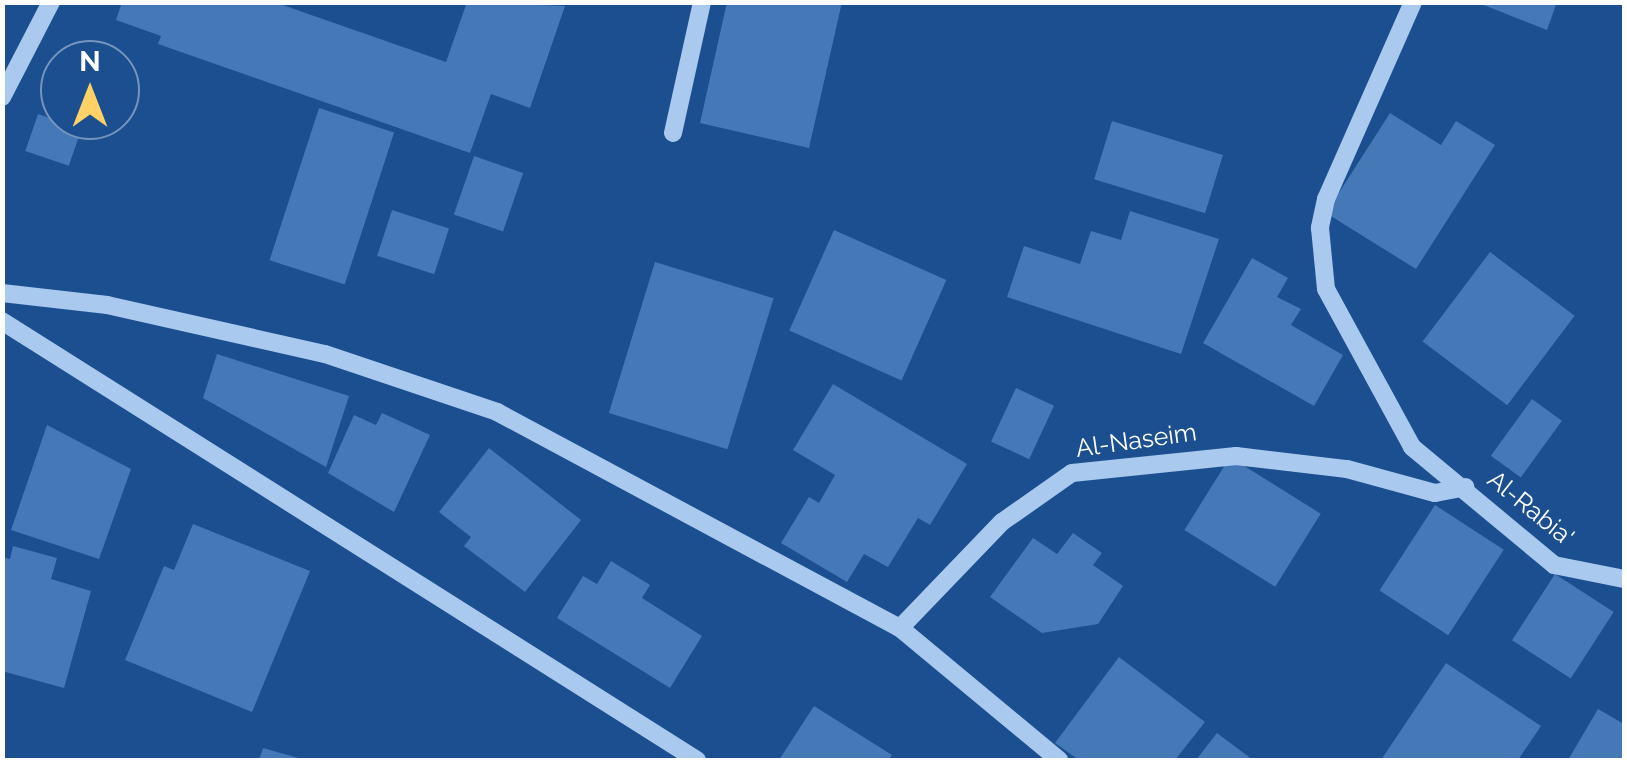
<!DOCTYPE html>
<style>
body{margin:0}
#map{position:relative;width:1627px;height:763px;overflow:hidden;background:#1b4f8f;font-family:Raleway,sans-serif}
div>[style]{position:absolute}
.building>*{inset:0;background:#4478b7;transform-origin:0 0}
.minor>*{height:18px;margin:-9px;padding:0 9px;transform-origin:9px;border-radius:9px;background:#a9c9ee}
span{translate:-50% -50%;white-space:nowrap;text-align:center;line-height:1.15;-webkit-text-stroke:8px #1b4f8f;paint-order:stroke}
.street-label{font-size:25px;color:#fff}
.frame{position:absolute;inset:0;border:5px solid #fff;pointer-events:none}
.north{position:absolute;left:40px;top:40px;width:100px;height:100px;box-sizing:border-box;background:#1b4f8f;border:2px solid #7695bc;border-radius:50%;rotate:0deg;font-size:28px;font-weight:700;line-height:40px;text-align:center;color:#fff}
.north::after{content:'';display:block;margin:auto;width:35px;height:45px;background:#ffd166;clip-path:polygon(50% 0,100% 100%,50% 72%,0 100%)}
</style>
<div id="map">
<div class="building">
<i style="clip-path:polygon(122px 2px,274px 2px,446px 62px,467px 2px,565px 6px,530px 108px,491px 94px,470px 153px,158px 44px,161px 36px,116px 20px)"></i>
<i style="clip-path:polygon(727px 2px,842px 2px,809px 148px,700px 123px)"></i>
<i style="clip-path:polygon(1476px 2px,1557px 2px,1547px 30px)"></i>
<i style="left:319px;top:108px;width:79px;height:160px;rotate:18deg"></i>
<i style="clip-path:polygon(1390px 113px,1441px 145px,1456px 121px,1495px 145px,1416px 269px,1326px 213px)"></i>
<i style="left:38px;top:114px;width:46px;height:39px;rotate:19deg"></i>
<i style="left:1112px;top:121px;width:116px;height:61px;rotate:17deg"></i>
<i style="left:474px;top:156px;width:52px;height:62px;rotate:19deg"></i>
<i style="left:392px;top:210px;width:60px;height:48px;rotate:18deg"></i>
<i style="clip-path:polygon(1130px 211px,1219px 239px,1181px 354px,1007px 297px,1024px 246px,1080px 264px,1091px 231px,1121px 240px)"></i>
<i style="left:834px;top:230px;width:123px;height:110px;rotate:24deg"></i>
<i style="left:1490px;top:252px;width:106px;height:112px;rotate:37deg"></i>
<i style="clip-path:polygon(1252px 258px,1288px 278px,1277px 297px,1301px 309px,1291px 325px,1343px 355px,1314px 406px,1203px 343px)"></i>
<i style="left:655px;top:262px;width:124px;height:158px;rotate:17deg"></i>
<i style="clip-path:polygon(217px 354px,349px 396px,326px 467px,203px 398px)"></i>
<i style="clip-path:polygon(833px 384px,967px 464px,930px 525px,918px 518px,888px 567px,864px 554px,847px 582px,781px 543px,809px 497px,819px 503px,835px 475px,793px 450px)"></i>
<i style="left:1016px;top:388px;width:42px;height:59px;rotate:25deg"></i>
<i style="left:1532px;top:399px;width:37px;height:70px;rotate:36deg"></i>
<i style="clip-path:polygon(382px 413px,430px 435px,394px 512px,328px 473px,354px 415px,376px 425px)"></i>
<i style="clip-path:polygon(47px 425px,131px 469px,99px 559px,11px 530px)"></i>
<i style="clip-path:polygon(489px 448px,581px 520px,525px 592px,464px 546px,471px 537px,439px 512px)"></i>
<i style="left:1230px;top:457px;width:107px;height:86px;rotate:32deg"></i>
<i style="left:1435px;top:505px;width:82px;height:102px;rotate:33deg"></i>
<i style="clip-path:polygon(193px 524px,310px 571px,252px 712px,125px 660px,164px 566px,174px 570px)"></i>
<i style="clip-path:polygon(1073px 533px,1102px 553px,1093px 565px,1123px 586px,1098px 624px,1042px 633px,990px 597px,1033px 538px,1057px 554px)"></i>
<i style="clip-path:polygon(13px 546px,57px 558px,51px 579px,91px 591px,64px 688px,2px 671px,2px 557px,10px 559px)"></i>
<i style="clip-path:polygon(611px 561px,650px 585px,642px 598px,702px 636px,670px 688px,557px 618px,583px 576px,597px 584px)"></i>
<i style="left:1555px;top:574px;width:70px;height:79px;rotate:33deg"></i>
<i style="clip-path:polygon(1119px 657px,1205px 722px,1175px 760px,1079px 760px,1055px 743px)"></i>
<i style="clip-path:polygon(1446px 663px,1541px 726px,1518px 760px,1381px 760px)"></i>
<i style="clip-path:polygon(814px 706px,892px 755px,889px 760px,779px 760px)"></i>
<i style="clip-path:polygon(1598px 709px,1624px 724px,1624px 760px,1568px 760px)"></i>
<i style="clip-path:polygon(1217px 733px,1253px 760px,1196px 760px)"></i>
<i style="clip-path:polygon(263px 748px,302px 759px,302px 760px,259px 760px)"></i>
</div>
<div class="minor">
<i style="left:1413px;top:2px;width:215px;rotate:113.8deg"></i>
<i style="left:1326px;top:199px;width:30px;rotate:102deg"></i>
<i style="left:1320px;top:228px;width:61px;rotate:84.4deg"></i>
<i style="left:1326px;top:289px;width:180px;rotate:61.4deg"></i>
<i style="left:1412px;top:447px;width:185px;rotate:39.7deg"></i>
<i style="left:1554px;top:565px;width:71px;rotate:11.3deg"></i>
<i style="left:2px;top:97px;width:107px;rotate:-62.7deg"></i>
<i style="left:673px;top:133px;width:134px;rotate:-77.5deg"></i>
<i style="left:2px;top:293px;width:106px;rotate:6.5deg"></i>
<i style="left:107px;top:305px;width:223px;rotate:12.7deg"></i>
<i style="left:325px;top:354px;width:182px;rotate:18.6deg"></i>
<i style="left:497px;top:412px;width:457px;rotate:28.2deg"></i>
<i style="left:900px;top:628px;width:207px;rotate:39.7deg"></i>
<i style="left:2px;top:321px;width:822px;rotate:32.28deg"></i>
<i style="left:900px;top:628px;width:147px;rotate:-46.1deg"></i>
<i style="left:1002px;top:522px;width:85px;rotate:-35deg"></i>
<i style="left:1072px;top:473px;width:165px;rotate:-5.9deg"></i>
<i style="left:1236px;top:456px;width:112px;rotate:6.7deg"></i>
<i style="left:1347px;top:469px;width:91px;rotate:15.3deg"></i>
<i style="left:1435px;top:493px;width:31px;rotate:-11deg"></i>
</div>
<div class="street-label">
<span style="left:1136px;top:440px;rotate:-8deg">Al-Naseim</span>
<span style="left:1531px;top:508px;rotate:39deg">Al-Rabia'</span>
</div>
<div class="frame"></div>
<div class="north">N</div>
</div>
